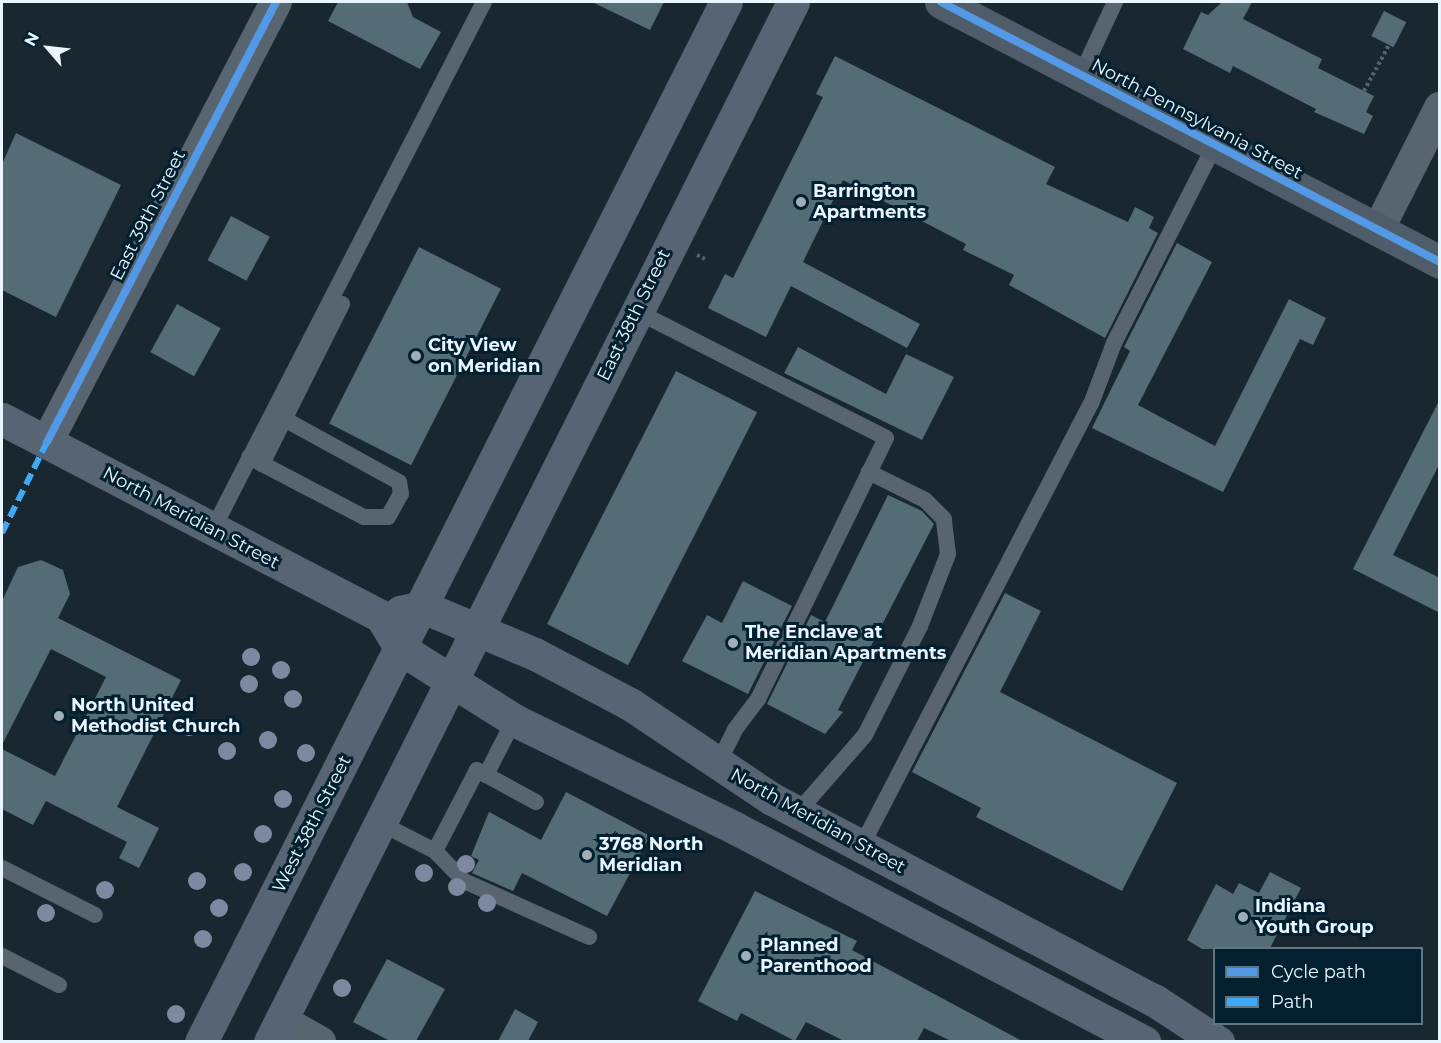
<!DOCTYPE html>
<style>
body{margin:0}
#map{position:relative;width:1441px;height:1043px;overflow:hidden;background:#182730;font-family:Montserrat,sans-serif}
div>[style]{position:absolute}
.building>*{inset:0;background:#546c75;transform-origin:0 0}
.path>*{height:4px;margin-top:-2px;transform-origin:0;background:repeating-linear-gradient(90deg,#58626c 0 3px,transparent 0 6px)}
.lane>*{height:16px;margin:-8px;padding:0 8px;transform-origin:8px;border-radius:8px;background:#596471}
.street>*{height:32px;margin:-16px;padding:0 16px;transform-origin:16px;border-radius:16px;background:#596471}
.secondary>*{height:33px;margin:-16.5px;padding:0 16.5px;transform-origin:16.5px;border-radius:16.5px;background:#4f5d6b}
.primary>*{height:33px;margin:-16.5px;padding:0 16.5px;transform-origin:16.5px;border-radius:16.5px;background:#576474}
.quiet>*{height:6px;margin-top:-3px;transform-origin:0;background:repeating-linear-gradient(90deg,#3fa9f5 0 12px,transparent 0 18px)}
.cycleway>*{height:8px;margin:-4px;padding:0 4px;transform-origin:4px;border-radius:4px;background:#5399e6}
.trees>*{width:18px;height:18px;margin:-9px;border-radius:50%;background:#7e89a1}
.dots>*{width:16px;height:16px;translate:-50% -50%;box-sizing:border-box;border:3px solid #032030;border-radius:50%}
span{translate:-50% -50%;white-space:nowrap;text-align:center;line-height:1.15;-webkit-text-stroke:6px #032030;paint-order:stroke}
.street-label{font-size:18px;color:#e9f6ff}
.poi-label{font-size:18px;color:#e9f6ff;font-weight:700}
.left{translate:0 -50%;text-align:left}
.frame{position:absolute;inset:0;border:3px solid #e9f6ff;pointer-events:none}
.legend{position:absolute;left:1213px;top:947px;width:210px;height:78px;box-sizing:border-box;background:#032030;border:2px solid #5f7683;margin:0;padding:8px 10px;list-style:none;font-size:18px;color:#e9f6ff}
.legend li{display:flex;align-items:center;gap:12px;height:30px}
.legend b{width:30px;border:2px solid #5f7683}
.north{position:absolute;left:18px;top:18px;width:60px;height:60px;-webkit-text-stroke:4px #032030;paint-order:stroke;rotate:298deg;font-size:16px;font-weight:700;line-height:24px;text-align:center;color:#e9f6ff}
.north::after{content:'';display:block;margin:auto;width:21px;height:27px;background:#e9f6ff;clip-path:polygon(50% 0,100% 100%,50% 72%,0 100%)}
</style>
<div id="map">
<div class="building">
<i style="clip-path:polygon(338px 2px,407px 2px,413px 17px,441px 32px,420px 69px,328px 21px)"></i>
<i style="clip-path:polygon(592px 2px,664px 2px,650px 30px)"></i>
<i style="clip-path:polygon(1222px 2px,1252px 2px,1243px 19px,1322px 59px,1318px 68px,1374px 96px,1366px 112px,1373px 116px,1364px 134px,1314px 112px,1316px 109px,1233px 66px,1230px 73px,1183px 49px,1201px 12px,1208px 15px)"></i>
<i style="left:1384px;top:11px;width:25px;height:28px;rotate:27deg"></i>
<i style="clip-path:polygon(835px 56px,1055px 167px,1046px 184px,1128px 222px,1135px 207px,1154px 217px,1149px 228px,1158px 233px,1105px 338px,1009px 285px,1014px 275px,963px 250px,966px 244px,843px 180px,803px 262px,920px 324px,907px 348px,791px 286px,766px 337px,708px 308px,725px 274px,733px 278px,823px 97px,816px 94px)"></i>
<i style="clip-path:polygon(16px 133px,121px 185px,56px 317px,2px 290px,2px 164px)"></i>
<i style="left:231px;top:216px;width:44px;height:50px;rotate:28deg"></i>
<i style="clip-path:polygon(1177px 243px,1212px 262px,1138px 405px,1215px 446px,1289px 299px,1326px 318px,1313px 345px,1300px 339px,1223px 492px,1092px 428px,1130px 351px,1124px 347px)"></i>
<i style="left:419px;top:247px;width:92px;height:198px;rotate:27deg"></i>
<i style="left:177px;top:304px;width:50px;height:55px;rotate:29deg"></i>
<i style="clip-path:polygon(798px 347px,886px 394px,906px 354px,954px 377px,922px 440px,784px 373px)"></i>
<i style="left:676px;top:371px;width:91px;height:284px;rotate:27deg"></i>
<i style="clip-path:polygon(1440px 399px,1440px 463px,1393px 555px,1440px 578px,1440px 613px,1353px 569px)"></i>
<i style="clip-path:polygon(888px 495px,922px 511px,934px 524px,838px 710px,843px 712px,825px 734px,767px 704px,811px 615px,825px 622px)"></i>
<i style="clip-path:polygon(41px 560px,63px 570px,70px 594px,58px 618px,181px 680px,117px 807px,159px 828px,139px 868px,119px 858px,127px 842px,46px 801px,33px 825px,2px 809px,2px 749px,55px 776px,106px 677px,51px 649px,2px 745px,2px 601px,18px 567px)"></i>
<i style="clip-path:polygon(743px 581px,792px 606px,748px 694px,682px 661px,707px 615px,722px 623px)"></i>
<i style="clip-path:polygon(1005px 593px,1041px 611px,1000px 692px,1177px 783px,1122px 891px,976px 817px,981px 808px,912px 772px)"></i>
<i style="clip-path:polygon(566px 792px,650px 836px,607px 916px,522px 873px,513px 891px,472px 873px,479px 860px,471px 856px,489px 812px,541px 840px)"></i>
<i style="clip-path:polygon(1270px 872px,1301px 888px,1270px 948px,1202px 949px,1187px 940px,1216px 884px,1233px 894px,1239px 883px,1259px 893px)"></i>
<i style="clip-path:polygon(755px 891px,857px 941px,852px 950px,1022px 1041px,951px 1041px,924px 1028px,917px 1041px,844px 1041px,806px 1022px,795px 1041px,741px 1013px,737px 1021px,698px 1001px)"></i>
<i style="clip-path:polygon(387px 959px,445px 989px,416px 1041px,390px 1041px,353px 1022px)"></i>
<i style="clip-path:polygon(515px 1009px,538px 1022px,528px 1041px,498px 1041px)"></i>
</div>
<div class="path">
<i style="left:1364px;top:91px;width:52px;rotate:-61.5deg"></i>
<i style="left:697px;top:255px;width:9px;rotate:27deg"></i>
</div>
<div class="lane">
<i style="left:1081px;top:75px;width:81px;rotate:-65deg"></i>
<i style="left:636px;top:311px;width:280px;rotate:26.9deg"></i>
<i style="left:886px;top:438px;width:291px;rotate:116.1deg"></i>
<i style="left:758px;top:699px;width:39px;rotate:127deg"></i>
<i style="left:735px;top:730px;width:38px;rotate:117deg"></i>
<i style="left:249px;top:457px;width:130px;rotate:27.6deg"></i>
<i style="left:364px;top:517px;width:24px"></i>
<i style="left:388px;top:517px;width:26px;rotate:-61deg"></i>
<i style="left:401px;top:494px;width:12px;rotate:-99deg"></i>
<i style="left:399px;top:482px;width:131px;rotate:-151.3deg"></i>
<i style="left:262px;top:464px;width:179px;rotate:-63.4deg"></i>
<i style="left:213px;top:529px;width:593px;rotate:-62.79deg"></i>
<i style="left:486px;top:775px;width:62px;rotate:-63deg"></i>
<i style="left:797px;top:813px;width:103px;rotate:-48.9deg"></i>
<i style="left:865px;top:735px;width:122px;rotate:-63.2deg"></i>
<i style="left:920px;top:626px;width:77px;rotate:-68.7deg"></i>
<i style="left:948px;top:554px;width:35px;rotate:-97deg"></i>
<i style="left:944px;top:519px;width:27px;rotate:-135deg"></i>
<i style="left:925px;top:500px;width:63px;rotate:-153.4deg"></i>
<i style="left:380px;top:823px;width:62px;rotate:27deg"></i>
<i style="left:435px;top:851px;width:42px;rotate:46deg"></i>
<i style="left:464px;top:881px;width:137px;rotate:24.1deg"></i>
<i style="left:861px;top:847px;width:499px;rotate:-62.6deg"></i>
<i style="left:1091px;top:404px;width:65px;rotate:-69.3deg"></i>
<i style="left:1114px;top:343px;width:222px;rotate:-63deg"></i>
<i style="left:435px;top:851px;width:91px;rotate:-62.6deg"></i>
<i style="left:477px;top:770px;width:67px;rotate:28.5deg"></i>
<i style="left:2px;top:868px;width:104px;rotate:26.8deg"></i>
<i style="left:2px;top:956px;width:64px;rotate:27deg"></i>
</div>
<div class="street">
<i style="left:1378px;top:230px;width:137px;rotate:-63.1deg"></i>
<i style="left:47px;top:442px;width:496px;rotate:-62.5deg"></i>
<i style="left:281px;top:1020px;width:45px;rotate:29.4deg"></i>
</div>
<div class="secondary">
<i style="left:941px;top:2px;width:563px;rotate:27.52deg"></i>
</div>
<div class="primary">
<i style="left:2px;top:419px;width:427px;rotate:27.5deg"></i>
<i style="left:381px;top:616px;width:39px;rotate:59deg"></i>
<i style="left:401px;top:649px;width:133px;rotate:32.1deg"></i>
<i style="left:514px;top:720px;width:246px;rotate:26deg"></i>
<i style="left:735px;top:828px;width:462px;rotate:27.6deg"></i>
<i style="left:400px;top:612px;width:24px;rotate:-12deg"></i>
<i style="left:423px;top:607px;width:121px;rotate:22.8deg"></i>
<i style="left:535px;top:654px;width:107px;rotate:27.8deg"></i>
<i style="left:630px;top:704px;width:171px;rotate:33.8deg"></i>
<i style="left:772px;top:799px;width:432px;rotate:27.8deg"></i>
<i style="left:1154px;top:1000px;width:77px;rotate:33.3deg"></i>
<i style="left:201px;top:1042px;width:1165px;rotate:-63.22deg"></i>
<i style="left:270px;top:1042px;width:1164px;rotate:-63.3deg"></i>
</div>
<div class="quiet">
<i style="left:2px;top:533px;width:102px;rotate:-63.7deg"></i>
</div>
<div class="cycleway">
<i style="left:941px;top:2px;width:563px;rotate:27.52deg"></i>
<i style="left:47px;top:442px;width:496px;rotate:-62.5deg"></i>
</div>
<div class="trees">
<i style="left:251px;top:657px"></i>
<i style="left:281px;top:670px"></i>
<i style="left:249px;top:684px"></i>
<i style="left:293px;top:699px"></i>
<i style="left:189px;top:727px"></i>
<i style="left:268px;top:740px"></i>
<i style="left:227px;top:751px"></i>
<i style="left:306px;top:753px"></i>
<i style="left:283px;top:799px"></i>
<i style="left:263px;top:834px"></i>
<i style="left:466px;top:864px"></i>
<i style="left:243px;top:872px"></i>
<i style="left:424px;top:873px"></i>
<i style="left:197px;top:881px"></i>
<i style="left:457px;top:887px"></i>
<i style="left:105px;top:890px"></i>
<i style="left:487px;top:903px"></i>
<i style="left:219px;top:908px"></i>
<i style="left:46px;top:913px"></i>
<i style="left:203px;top:939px"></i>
<i style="left:342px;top:988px"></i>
<i style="left:176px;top:1014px"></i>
</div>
<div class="dots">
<i style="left:801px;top:202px;background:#a0aeb7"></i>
<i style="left:416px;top:356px;background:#a0aeb7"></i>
<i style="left:733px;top:643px;background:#a0aeb7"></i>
<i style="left:59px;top:716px;background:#a0aeb7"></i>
<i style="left:587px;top:855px;background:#a0aeb7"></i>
<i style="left:1243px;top:917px;background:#a0aeb7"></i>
<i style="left:746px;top:956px;background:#a0aeb7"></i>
</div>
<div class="street-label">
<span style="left:1197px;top:119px;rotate:28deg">North Pennsylvania Street</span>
<span style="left:148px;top:215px;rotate:-63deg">East 39th Street</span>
<span style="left:634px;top:315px;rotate:-64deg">East 38th Street</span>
<span style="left:191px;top:518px;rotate:28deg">North Meridian Street</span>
<span style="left:818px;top:821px;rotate:29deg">North Meridian Street</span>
<span style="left:312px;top:824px;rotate:-63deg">West 38th Street</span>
</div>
<div class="poi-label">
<span class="left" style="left:813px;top:202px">Barrington<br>Apartments</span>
<span class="left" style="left:428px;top:356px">City View<br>on Meridian</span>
<span class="left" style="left:745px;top:643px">The Enclave at<br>Meridian Apartments</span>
<span class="left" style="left:71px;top:716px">North United<br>Methodist Church</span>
<span class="left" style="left:599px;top:855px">3768 North<br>Meridian</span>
<span class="left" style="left:1255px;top:917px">Indiana<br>Youth Group</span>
<span class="left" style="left:760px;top:956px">Planned<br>Parenthood</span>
</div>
<div class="frame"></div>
<ul class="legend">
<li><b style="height:8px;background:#5399e6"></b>Cycle path</li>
<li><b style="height:8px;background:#3fa9f5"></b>Path</li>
</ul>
<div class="north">N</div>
</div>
